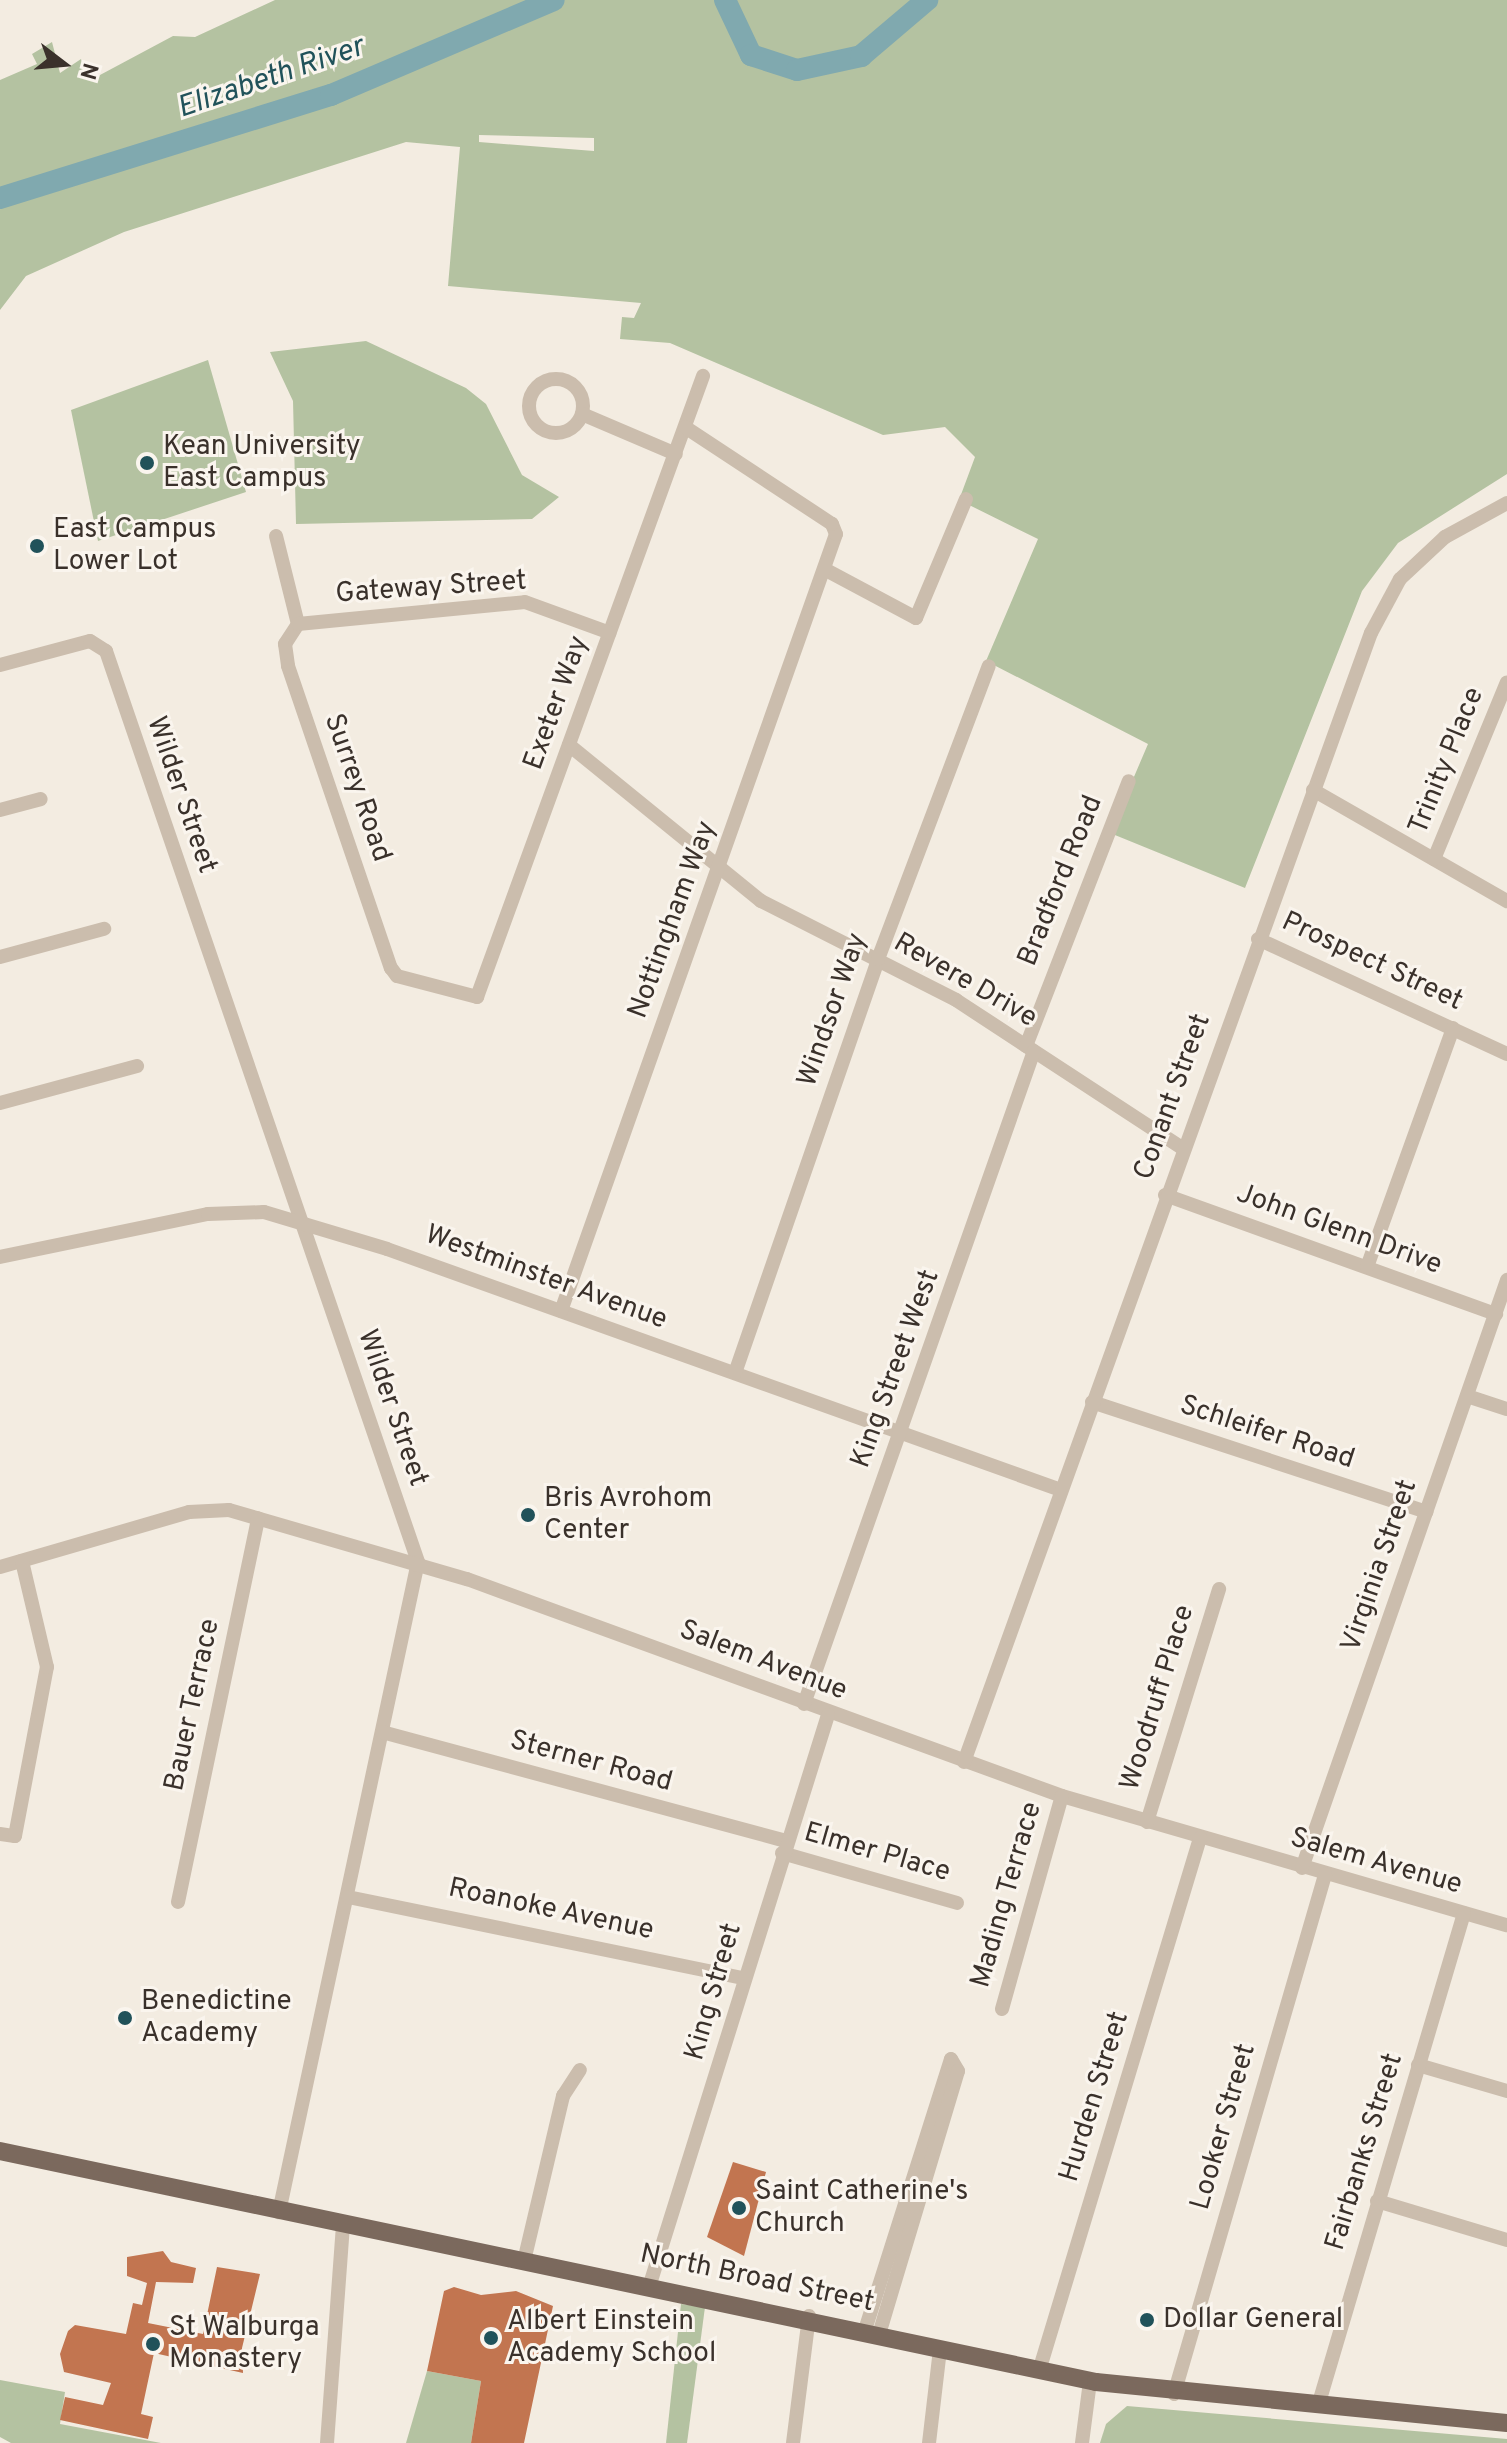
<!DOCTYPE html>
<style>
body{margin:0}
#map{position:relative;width:1507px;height:2443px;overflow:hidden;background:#f3ece1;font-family:Overpass,sans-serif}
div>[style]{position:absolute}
.green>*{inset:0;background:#b4c2a1}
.river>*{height:22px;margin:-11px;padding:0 11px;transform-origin:11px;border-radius:11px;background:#80a9af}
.building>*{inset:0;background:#c27550}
.minor>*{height:14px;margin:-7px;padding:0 7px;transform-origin:7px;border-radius:7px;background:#cbbdad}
.minor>.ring{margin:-7px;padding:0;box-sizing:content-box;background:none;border:14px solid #cbbdad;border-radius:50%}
.major>*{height:18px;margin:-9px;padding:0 9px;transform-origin:9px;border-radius:9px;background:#7b695d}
.dots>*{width:22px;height:22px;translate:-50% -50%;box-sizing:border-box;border:4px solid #faf5ee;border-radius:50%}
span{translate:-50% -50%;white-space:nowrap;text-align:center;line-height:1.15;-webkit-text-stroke:6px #faf5ee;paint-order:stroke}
.poi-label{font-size:28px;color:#3a312b}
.left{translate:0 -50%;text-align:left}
.street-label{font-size:28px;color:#3a312b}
.water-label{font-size:30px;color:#21525a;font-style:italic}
.north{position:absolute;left:24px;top:24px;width:80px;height:80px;-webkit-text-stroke:6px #faf5ee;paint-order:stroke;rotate:106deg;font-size:22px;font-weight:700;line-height:32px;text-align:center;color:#3a312b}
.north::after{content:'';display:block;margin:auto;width:28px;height:36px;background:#3a312b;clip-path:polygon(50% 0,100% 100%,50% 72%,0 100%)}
</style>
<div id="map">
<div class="green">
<i style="clip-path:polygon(evenodd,275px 0,1507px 0,1507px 474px,1398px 543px,1362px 591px,1245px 888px,1110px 833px,1148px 744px,986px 661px,1038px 539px,959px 500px,975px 457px,945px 427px,883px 435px,670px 343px,620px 339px,622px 317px,634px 318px,641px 303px,448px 286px,460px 147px,406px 142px,124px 232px,26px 276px,0 310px,0 80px,37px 64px,32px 54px,52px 42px,60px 73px,81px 59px,85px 74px,100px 75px,173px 36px,195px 37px,275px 0,479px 135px,594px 138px,594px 151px,479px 142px,479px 135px)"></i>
<i style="clip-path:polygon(366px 341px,466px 388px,486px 404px,522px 475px,559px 497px,532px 519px,296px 524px,293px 401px,270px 352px)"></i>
<i style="clip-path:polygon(208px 360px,246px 492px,98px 541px,71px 410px)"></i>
<i style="clip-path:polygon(681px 2304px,705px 2307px,687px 2443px,666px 2443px)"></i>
<i style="clip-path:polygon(427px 2371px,481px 2381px,471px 2443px,406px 2443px)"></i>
<i style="clip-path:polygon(0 2380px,65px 2392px,60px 2424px,161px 2443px,11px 2443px,0 2437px)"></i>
<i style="clip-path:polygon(1127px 2406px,1507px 2439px,1507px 2443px,1100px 2443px,1106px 2424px)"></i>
</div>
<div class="river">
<i style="left:725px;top:0;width:61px;rotate:64.7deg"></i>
<i style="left:751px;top:55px;width:48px;rotate:18.1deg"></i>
<i style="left:797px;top:70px;width:66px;rotate:-12.3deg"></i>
<i style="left:861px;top:56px;width:87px;rotate:-40.3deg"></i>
<i style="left:0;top:198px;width:347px;rotate:-17.3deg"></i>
<i style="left:331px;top:95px;width:242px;rotate:-23.1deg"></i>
</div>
<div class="building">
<i style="clip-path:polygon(733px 2162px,766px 2172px,744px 2256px,707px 2237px)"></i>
<i style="clip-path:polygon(163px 2251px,171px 2262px,196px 2268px,193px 2283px,156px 2282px,148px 2323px,203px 2334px,217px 2267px,260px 2274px,242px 2348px,243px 2373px,154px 2353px,141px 2414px,153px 2417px,148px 2439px,60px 2420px,65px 2397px,103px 2405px,111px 2383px,64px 2372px,60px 2354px,68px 2331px,75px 2325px,126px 2334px,133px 2303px,142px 2305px,147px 2283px,127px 2276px,127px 2257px)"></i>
<i style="clip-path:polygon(454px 2287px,481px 2295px,516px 2291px,553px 2306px,524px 2443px,471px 2443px,481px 2381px,427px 2371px,444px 2291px)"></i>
</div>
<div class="minor">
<i class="ring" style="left:529px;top:379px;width:40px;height:40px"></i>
<i style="left:582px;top:414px;width:102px;rotate:23.1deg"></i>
<i style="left:276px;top:536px;width:91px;rotate:76deg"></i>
<i style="left:298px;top:624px;width:24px;rotate:123deg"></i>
<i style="left:285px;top:644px;width:22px;rotate:82deg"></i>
<i style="left:288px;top:666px;width:319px;rotate:71.2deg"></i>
<i style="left:391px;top:968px;width:10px;rotate:53deg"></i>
<i style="left:397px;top:976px;width:83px;rotate:14.7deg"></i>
<i style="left:477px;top:997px;width:661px;rotate:-70deg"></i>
<i style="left:826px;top:570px;width:102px;rotate:28.1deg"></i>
<i style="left:916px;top:618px;width:129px;rotate:-67.2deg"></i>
<i style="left:298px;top:624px;width:228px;rotate:-5.5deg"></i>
<i style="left:525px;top:602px;width:90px;rotate:20deg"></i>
<i style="left:0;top:665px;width:93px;rotate:-14.9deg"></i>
<i style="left:90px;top:641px;width:19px;rotate:32deg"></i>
<i style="left:106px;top:651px;width:963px;rotate:71.09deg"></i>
<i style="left:418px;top:1562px;width:665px;rotate:102.07deg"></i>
<i style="left:569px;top:745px;width:247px;rotate:39.1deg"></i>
<i style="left:761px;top:901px;width:219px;rotate:26.9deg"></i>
<i style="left:956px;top:1000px;width:270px;rotate:33.2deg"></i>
<i style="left:1313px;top:790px;width:224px;rotate:29.8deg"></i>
<i style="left:0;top:810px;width:42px;rotate:-15deg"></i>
<i style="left:1434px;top:859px;width:191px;rotate:-67.6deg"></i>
<i style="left:1258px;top:939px;width:274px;rotate:24.8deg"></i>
<i style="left:0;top:957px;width:108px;rotate:-15.1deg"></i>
<i style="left:1026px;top:1046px;width:284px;rotate:-68.8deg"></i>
<i style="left:0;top:1103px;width:142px;rotate:-15.1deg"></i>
<i style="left:1165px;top:1195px;width:352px;rotate:19.8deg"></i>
<i style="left:0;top:1257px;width:212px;rotate:-11.7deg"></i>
<i style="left:208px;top:1214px;width:56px;rotate:-2deg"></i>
<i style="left:264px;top:1212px;width:128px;rotate:16.7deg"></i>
<i style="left:387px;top:1249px;width:716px;rotate:19.68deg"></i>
<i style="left:1367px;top:1267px;width:254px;rotate:-70.2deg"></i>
<i style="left:561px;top:1311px;width:824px;rotate:-70.51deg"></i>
<i style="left:836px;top:534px;width:11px;rotate:-112deg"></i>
<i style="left:832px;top:524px;width:176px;rotate:-146.6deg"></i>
<i style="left:735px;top:1373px;width:438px;rotate:-70.9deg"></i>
<i style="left:878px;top:959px;width:313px;rotate:-69.3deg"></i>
<i style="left:1467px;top:1396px;width:42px;rotate:18deg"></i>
<i style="left:1092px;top:1402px;width:352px;rotate:18.2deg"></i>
<i style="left:0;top:1567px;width:197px;rotate:-16.2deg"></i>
<i style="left:189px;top:1512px;width:40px;rotate:-2.9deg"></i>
<i style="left:229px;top:1510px;width:248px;rotate:16.2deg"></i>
<i style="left:467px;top:1579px;width:633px;rotate:20.04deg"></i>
<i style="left:1062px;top:1796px;width:463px;rotate:16.2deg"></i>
<i style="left:804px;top:1704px;width:692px;rotate:-70.6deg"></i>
<i style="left:382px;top:1732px;width:417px;rotate:15.1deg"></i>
<i style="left:964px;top:1762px;width:1200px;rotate:-70.18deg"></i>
<i style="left:1371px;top:633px;width:61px;rotate:-61.8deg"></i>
<i style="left:1400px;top:579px;width:62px;rotate:-43deg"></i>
<i style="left:1445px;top:537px;width:71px;rotate:-28.7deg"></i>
<i style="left:1147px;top:1822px;width:244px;rotate:-72.8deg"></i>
<i style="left:0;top:1834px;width:15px;rotate:8deg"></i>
<i style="left:15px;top:1836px;width:172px;rotate:-79.3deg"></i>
<i style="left:47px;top:1667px;width:109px;rotate:-103.3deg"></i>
<i style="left:782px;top:1853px;width:182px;rotate:15.9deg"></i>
<i style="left:1302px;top:1868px;width:623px;rotate:-70.78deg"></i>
<i style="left:348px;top:1897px;width:404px;rotate:11.6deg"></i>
<i style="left:178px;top:1902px;width:392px;rotate:-78.2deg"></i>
<i style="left:1002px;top:2009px;width:221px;rotate:-74.3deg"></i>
<i style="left:1418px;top:2065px;width:93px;rotate:16.3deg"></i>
<i style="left:1377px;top:2201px;width:136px;rotate:16.7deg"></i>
<i style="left:524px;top:2261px;width:170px;rotate:-76.7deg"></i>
<i style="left:563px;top:2096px;width:31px;rotate:-57deg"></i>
<i style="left:650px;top:2284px;width:596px;rotate:-72.63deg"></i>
<i style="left:865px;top:2330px;width:284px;rotate:-72.4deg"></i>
<i style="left:951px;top:2059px;width:14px;rotate:60deg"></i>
<i style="left:958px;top:2071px;width:275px;rotate:106.7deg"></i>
<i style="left:1039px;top:2371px;width:557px;rotate:-73.19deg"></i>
<i style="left:1174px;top:2394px;width:541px;rotate:-73.78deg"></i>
<i style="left:1318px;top:2406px;width:514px;rotate:-73.5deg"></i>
<i style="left:327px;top:2443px;width:219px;rotate:-85.8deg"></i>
<i style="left:793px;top:2443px;width:128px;rotate:-82.8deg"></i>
<i style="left:929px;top:2443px;width:95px;rotate:-83.3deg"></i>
<i style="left:1082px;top:2443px;width:63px;rotate:-82.6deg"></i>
</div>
<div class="major">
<i style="left:0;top:2151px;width:1120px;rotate:11.9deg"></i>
<i style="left:1096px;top:2382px;width:413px;rotate:5.7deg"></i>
</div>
<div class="dots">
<i style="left:147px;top:463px;background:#21525a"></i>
<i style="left:37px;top:546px;background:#21525a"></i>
<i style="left:528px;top:1515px;background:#21525a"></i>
<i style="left:125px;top:2018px;background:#21525a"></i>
<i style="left:739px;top:2208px;background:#21525a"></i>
<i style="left:1147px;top:2320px;background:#21525a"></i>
<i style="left:491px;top:2338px;background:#21525a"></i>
<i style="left:153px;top:2344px;background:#21525a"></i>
</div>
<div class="poi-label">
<span class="left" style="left:163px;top:463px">Kean University<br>East Campus</span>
<span class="left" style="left:53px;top:546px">East Campus<br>Lower Lot</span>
<span class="left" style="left:544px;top:1515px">Bris Avrohom<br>Center</span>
<span class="left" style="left:141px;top:2018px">Benedictine<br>Academy</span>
<span class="left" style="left:755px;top:2208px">Saint Catherine's<br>Church</span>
<span class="left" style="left:1163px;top:2320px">Dollar General</span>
<span class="left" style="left:507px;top:2338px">Albert Einstein<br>Academy School</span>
<span class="left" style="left:169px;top:2344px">St Walburga<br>Monastery</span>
</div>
<div class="street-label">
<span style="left:431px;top:588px;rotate:-4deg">Gateway Street</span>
<span style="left:557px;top:703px;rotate:-70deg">Exeter Way</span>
<span style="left:1447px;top:761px;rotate:-68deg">Trinity Place</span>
<span style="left:357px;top:788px;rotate:71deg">Surrey Road</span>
<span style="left:181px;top:795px;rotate:71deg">Wilder Street</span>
<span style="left:1061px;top:881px;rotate:-68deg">Bradford Road</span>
<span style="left:673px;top:920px;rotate:-70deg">Nottingham Way</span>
<span style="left:1372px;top:962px;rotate:25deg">Prospect Street</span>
<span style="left:965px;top:981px;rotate:30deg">Revere Drive</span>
<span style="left:833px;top:1010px;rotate:-71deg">Windsor Way</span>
<span style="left:1173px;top:1097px;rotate:-70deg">Conant Street</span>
<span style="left:1339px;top:1230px;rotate:20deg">John Glenn Drive</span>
<span style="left:546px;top:1278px;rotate:20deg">Westminster Avenue</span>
<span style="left:896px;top:1369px;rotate:-70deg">King Street West</span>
<span style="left:392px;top:1408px;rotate:71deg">Wilder Street</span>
<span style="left:1267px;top:1433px;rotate:18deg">Schleifer Road</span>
<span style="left:1380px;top:1566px;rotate:-71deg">Virginia Street</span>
<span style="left:763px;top:1661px;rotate:21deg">Salem Avenue</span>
<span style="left:1158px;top:1698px;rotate:-73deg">Woodruff Place</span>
<span style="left:193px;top:1705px;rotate:-78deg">Bauer Terrace</span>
<span style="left:591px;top:1762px;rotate:15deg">Sterner Road</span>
<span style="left:877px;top:1853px;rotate:16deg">Elmer Place</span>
<span style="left:1376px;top:1862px;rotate:16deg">Salem Avenue</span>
<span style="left:1007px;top:1895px;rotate:-74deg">Mading Terrace</span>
<span style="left:551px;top:1910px;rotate:12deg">Roanoke Avenue</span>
<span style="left:714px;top:1992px;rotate:-74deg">King Street</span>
<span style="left:1095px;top:2097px;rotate:-73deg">Hurden Street</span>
<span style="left:1224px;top:2127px;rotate:-74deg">Looker Street</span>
<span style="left:1365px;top:2152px;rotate:-73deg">Fairbanks Street</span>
<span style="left:757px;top:2279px;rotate:12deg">North Broad Street</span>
</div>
<div class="water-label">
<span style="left:271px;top:79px;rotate:-19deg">Elizabeth River</span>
</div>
<div class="north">N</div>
</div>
